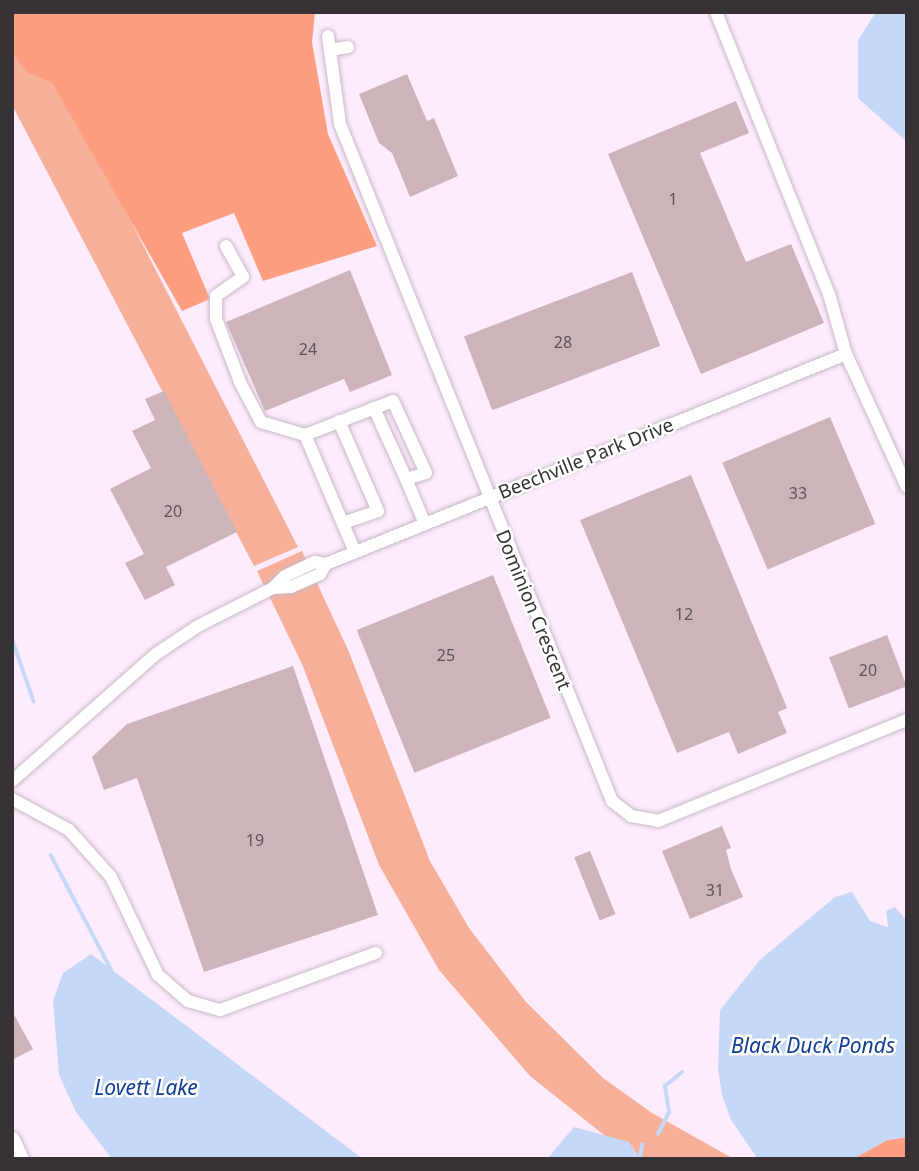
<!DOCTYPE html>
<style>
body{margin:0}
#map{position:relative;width:919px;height:1171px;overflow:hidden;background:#feecfc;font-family:"Noto Sans",sans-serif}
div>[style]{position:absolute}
.green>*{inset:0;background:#f6af99}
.forest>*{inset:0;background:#fe9e80}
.water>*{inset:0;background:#c6d8f8}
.stream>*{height:3.5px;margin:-1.75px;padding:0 1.75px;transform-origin:1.75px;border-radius:1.75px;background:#c6d8f8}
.building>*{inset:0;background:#ccb4b9;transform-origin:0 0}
.roads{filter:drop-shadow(0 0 2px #cab9c8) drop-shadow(0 0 2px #cab9c8)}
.minor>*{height:12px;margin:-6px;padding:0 6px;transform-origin:6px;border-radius:6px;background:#fff}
.major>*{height:16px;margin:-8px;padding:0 8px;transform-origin:8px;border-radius:8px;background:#fff}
span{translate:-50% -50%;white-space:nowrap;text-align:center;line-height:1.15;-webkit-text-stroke:5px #fff;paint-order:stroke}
.number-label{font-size:16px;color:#5d5258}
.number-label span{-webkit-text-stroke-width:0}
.street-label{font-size:19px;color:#383237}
.water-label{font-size:21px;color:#113e95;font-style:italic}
.frame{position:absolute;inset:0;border:14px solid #383237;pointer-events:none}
</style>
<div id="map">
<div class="green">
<i style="clip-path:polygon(12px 12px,126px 212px,298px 547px,254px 566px,12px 105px)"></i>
<i style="clip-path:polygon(302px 551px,349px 652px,430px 861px,469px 928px,526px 1002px,603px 1078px,652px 1113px,734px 1159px,634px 1159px,530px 1076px,439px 970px,379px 865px,302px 664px,257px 571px)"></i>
</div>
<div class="forest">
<i style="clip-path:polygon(12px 12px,315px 12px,312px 42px,328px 134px,377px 246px,263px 281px,234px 213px,182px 233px,210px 299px,182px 311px,52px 83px,27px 72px,12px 53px)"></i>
<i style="clip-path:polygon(907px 1137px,907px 1159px,853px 1159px,887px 1140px)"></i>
</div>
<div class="water">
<i style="clip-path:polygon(876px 12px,907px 12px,907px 142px,858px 98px,858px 40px)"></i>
<i style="clip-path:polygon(852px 892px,870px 921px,888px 927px,886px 911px,895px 907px,907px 921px,907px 1137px,887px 1140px,853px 1159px,758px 1159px,731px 1120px,722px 1095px,718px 1068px,720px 1010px,760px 960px,835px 897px)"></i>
<i style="clip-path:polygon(91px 954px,103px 963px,363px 1159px,112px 1159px,76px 1112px,59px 1075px,53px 1001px,63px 973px)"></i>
<i style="clip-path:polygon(574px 1127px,629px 1142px,641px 1159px,547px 1159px)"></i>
</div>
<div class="stream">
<i style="left:12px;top:638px;width:67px;rotate:70.8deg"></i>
<i style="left:51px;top:855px;width:129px;rotate:62.2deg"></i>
<i style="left:658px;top:1134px;width:25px;rotate:-63deg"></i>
<i style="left:669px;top:1112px;width:26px;rotate:-99deg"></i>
<i style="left:665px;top:1086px;width:22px;rotate:-39deg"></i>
<i style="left:640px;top:1158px;width:13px;rotate:-81deg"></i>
</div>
<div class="building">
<i style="clip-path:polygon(407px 74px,427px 121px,434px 118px,458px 176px,410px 197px,392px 153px,379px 143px,359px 94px)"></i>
<i style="clip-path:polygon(736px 101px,749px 133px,700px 153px,746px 262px,791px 244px,824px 323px,701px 374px,608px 154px)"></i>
<i style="clip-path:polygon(350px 270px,392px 375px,350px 392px,344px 379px,265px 411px,226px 322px)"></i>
<i style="left:632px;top:272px;width:79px;height:180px;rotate:69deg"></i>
<i style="clip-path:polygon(164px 391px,237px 532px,166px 567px,175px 585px,145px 600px,125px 563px,144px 554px,110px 489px,151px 468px,132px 431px,155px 420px,145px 399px)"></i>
<i style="left:830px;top:417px;width:116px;height:117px;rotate:67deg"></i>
<i style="clip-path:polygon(691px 475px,787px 708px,778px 712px,787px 733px,738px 754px,729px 732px,677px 753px,580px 520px)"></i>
<i style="left:493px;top:575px;width:154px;height:147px;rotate:68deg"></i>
<i style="left:887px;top:635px;width:55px;height:62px;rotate:69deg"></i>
<i style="clip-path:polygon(293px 666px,378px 915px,204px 972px,137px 778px,104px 790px,92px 757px,127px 724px)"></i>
<i style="clip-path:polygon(722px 826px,731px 848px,726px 850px,731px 869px,743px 897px,690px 919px,662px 851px)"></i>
<i style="left:590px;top:851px;width:68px;height:17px;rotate:68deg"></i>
<i style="clip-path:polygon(12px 1011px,33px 1049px,12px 1060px)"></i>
</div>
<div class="roads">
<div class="minor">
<i style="left:716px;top:12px;width:304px;rotate:68.2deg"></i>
<i style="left:829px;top:294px;width:62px;rotate:74.2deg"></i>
<i style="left:846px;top:354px;width:146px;rotate:65.4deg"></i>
<i style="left:328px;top:36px;width:89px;rotate:82.2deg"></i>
<i style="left:340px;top:124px;width:730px;rotate:68.11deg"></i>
<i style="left:612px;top:801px;width:24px;rotate:38deg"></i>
<i style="left:631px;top:816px;width:27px;rotate:10deg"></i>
<i style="left:658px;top:821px;width:269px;rotate:-22.1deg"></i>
<i style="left:330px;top:50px;width:18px;rotate:-9deg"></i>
<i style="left:226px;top:246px;width:35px;rotate:61deg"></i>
<i style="left:243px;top:277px;width:33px;rotate:145deg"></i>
<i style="left:216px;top:296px;width:23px;rotate:90deg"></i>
<i style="left:216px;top:319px;width:67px;rotate:69.1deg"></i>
<i style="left:240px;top:382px;width:45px;rotate:62.3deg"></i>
<i style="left:261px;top:422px;width:46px;rotate:16.5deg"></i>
<i style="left:374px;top:408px;width:78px;rotate:65.7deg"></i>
<i style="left:339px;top:421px;width:98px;rotate:66.6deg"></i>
<i style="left:378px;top:511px;width:37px;rotate:161deg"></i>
<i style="left:355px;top:552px;width:127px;rotate:-113.1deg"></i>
<i style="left:305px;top:435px;width:94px;rotate:-21.1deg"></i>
<i style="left:393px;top:401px;width:79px;rotate:65.4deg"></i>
<i style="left:426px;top:473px;width:21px;rotate:163deg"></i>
<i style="left:406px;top:479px;width:49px;rotate:67.1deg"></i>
<i style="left:273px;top:588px;width:18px;rotate:-3deg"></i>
<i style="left:291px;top:587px;width:32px;rotate:-24deg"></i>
<i style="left:320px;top:574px;width:12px;rotate:-59deg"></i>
<i style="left:12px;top:781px;width:192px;rotate:-41.4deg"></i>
<i style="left:156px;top:654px;width:50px;rotate:-33.7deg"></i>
<i style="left:198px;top:626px;width:84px;rotate:-26.9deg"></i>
<i style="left:273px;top:588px;width:17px;rotate:-45deg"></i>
<i style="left:285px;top:576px;width:33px;rotate:-25deg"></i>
<i style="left:315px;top:562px;width:11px;rotate:10deg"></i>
<i style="left:326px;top:564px;width:561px;rotate:-21.99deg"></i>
<i style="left:12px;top:799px;width:65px;rotate:28.5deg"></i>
<i style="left:69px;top:830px;width:63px;rotate:48.2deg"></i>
<i style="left:111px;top:877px;width:109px;rotate:64.4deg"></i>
<i style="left:158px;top:975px;width:40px;rotate:41deg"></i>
<i style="left:188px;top:1001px;width:33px;rotate:16deg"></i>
<i style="left:220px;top:1010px;width:166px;rotate:-20.1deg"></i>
</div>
<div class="major">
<i style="left:12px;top:1140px;width:21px;rotate:65deg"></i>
</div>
</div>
<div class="number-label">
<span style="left:673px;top:199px">1</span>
<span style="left:563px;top:342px">28</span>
<span style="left:308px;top:349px">24</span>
<span style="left:798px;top:493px">33</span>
<span style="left:173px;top:511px">20</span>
<span style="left:684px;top:614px">12</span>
<span style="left:446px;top:655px">25</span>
<span style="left:868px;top:670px">20</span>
<span style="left:255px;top:840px">19</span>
<span style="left:715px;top:890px">31</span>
</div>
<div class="street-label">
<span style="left:586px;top:459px;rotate:-22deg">Beechville Park Drive</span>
<span style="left:533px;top:610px;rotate:68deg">Dominion Crescent</span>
</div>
<div class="water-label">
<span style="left:813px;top:1045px">Black Duck Ponds</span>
<span style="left:146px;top:1087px">Lovett Lake</span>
</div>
<div class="frame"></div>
</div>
